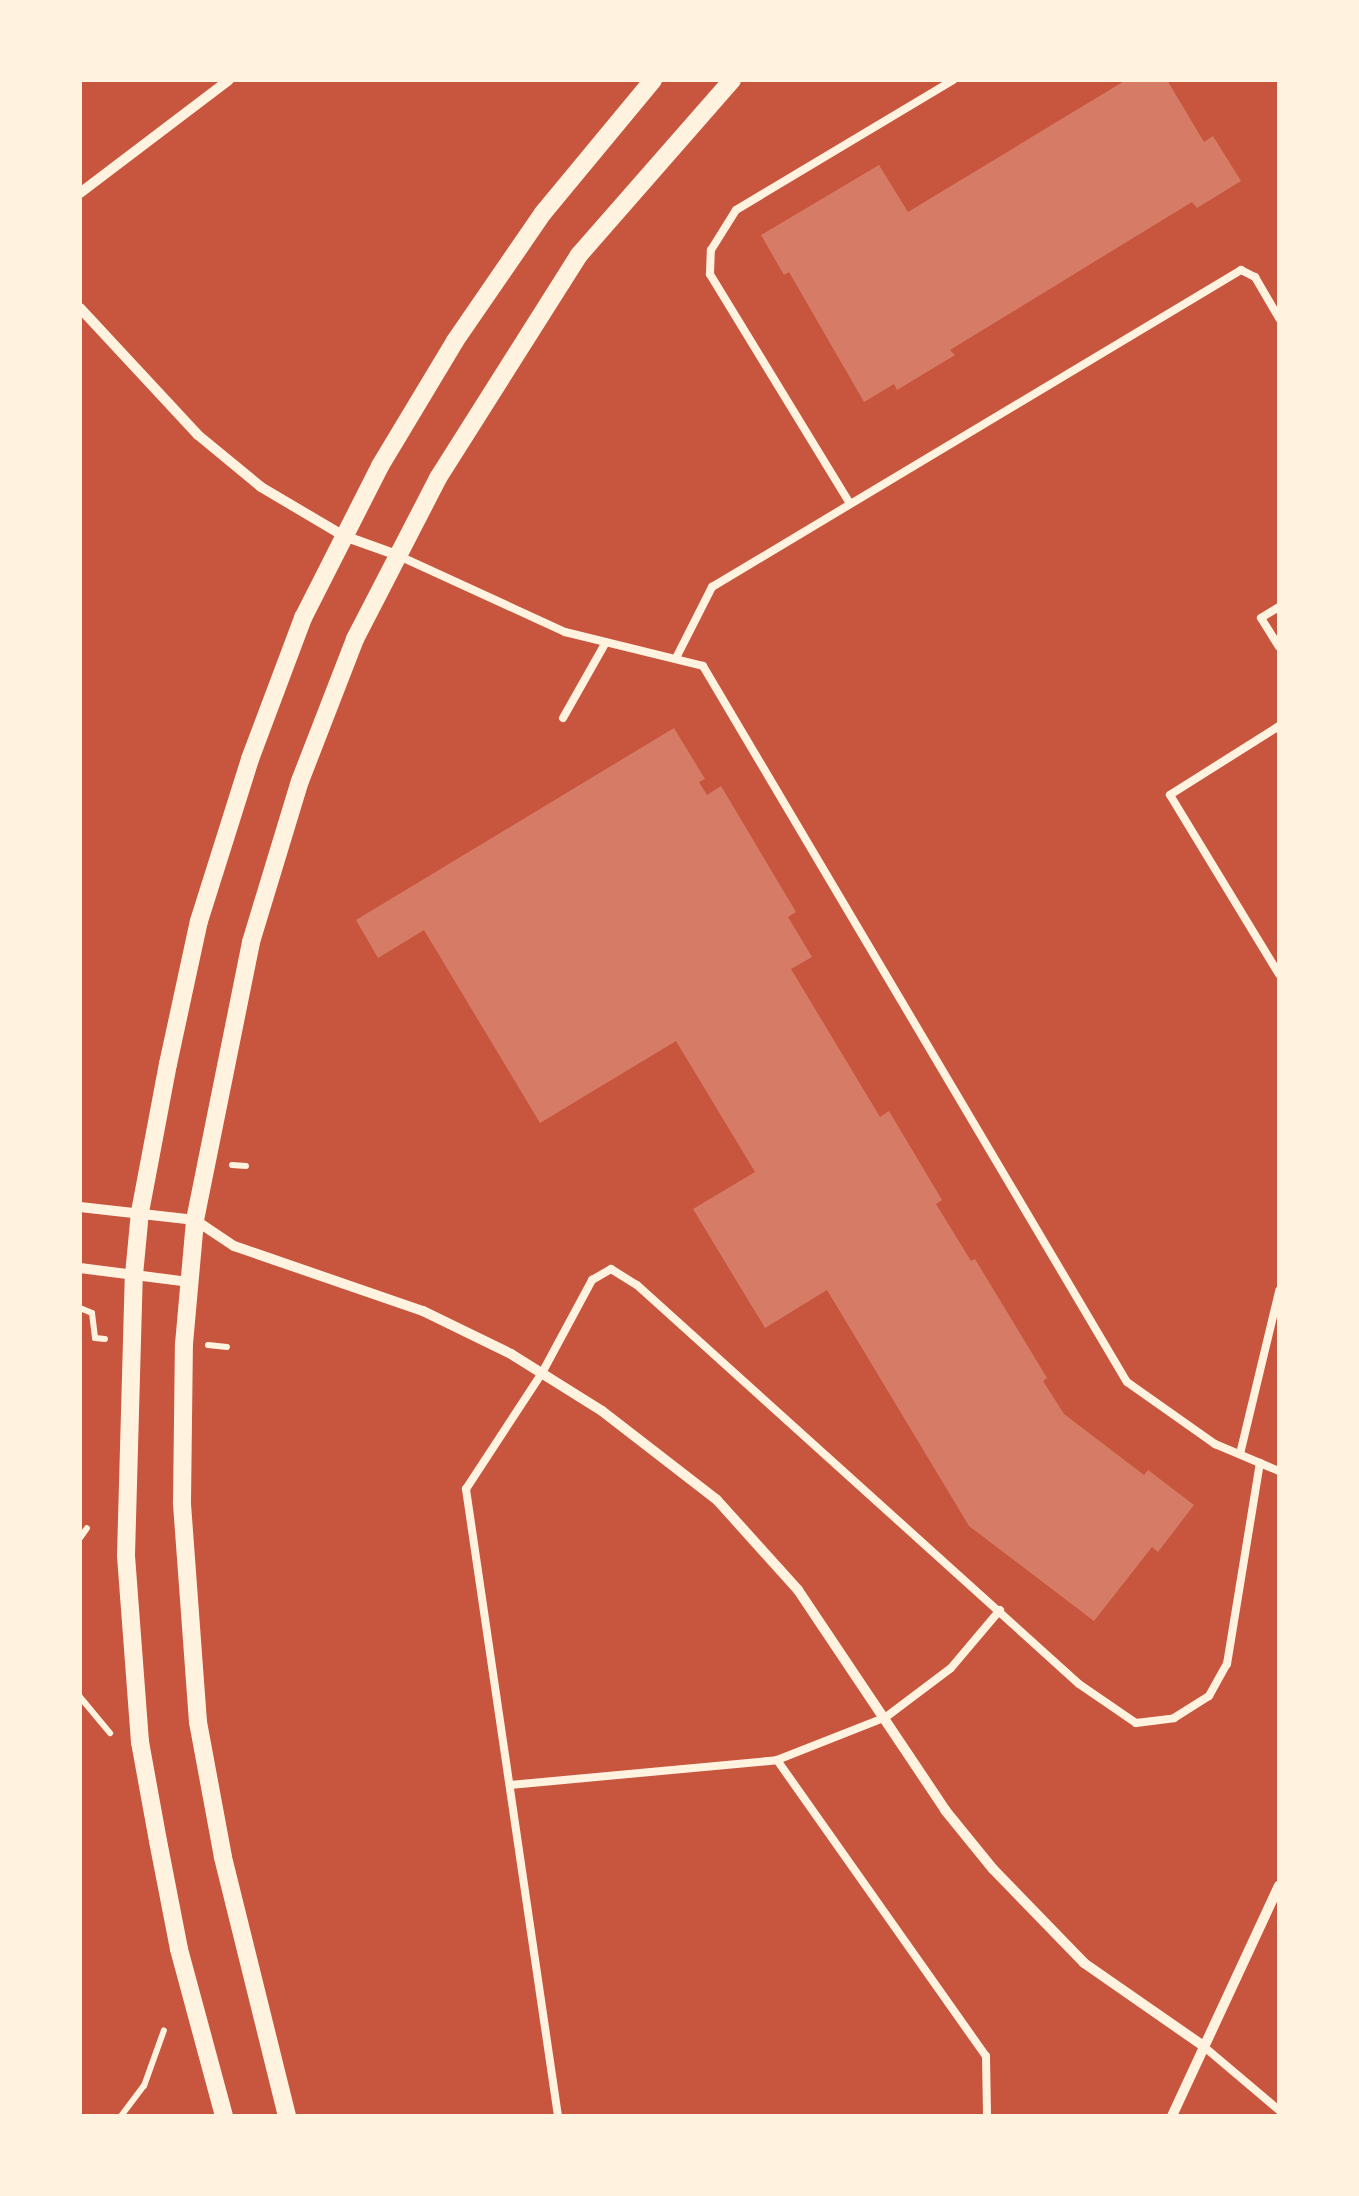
<!DOCTYPE html>
<style>
body{margin:0}
#map{position:relative;width:1359px;height:2196px;overflow:hidden;background:#c8553d;font-family:Cabin,sans-serif}
div>[style]{position:absolute}
.building>*{inset:0;background:#d67c66}
.path>*{height:6px;margin:-3px;padding:0 3px;transform-origin:3px;border-radius:3px;background:#fff3e0}
.service>*{height:8px;margin:-4px;padding:0 4px;transform-origin:4px;border-radius:4px;background:#fff3e0}
.minor>*{height:10px;margin:-5px;padding:0 5px;transform-origin:5px;border-radius:5px;background:#fff3e0}
.tertiary>*{height:18px;margin:-9px;padding:0 9px;transform-origin:9px;border-radius:9px;background:#fff3e0}
span{translate:-50% -50%;white-space:nowrap;text-align:center;line-height:1.15;-webkit-text-stroke:8px #fff3e0;paint-order:stroke}
.frame{position:absolute;inset:0;border:82px solid #fff3e0;pointer-events:none}
</style>
<div id="map">
<div class="building">
<i style="clip-path:polygon(1126px 80px,1167px 80px,1204px 142px,1213px 136px,1241px 181px,1197px 208px,1192px 202px,950px 350px,955px 355px,897px 390px,894px 384px,864px 402px,789px 272px,784px 275px,761px 235px,879px 165px,908px 212px)"></i>
<i style="clip-path:polygon(674px 728px,705px 779px,699px 782px,707px 795px,721px 786px,796px 912px,788px 917px,812px 957px,791px 969px,880px 1117px,889px 1111px,942px 1200px,936px 1204px,971px 1261px,975px 1259px,1047px 1378px,1043px 1381px,1064px 1414px,1144px 1475px,1148px 1470px,1194px 1505px,1158px 1552px,1152px 1547px,1094px 1621px,969px 1526px,827px 1290px,765px 1328px,693px 1209px,755px 1172px,676px 1041px,540px 1123px,424px 930px,378px 958px,356px 920px)"></i>
</div>
<div class="path">
<i style="left:232px;top:1165px;width:14px;rotate:4deg"></i>
<i style="left:80px;top:1308px;width:13px;rotate:23deg"></i>
<i style="left:92px;top:1313px;width:25px;rotate:83deg"></i>
<i style="left:95px;top:1338px;width:10px;rotate:6deg"></i>
<i style="left:208px;top:1345px;width:19px;rotate:6deg"></i>
<i style="left:80px;top:1538px;width:12px;rotate:-55deg"></i>
<i style="left:80px;top:1697px;width:47px;rotate:50.2deg"></i>
<i style="left:121px;top:2116px;width:38px;rotate:-53deg"></i>
<i style="left:144px;top:2086px;width:59px;rotate:-70.3deg"></i>
</div>
<div class="service">
<i style="left:849px;top:502px;width:267px;rotate:-121.4deg"></i>
<i style="left:710px;top:274px;width:24px;rotate:-88deg"></i>
<i style="left:711px;top:250px;width:47px;rotate:-58deg"></i>
<i style="left:736px;top:210px;width:253px;rotate:-30.9deg"></i>
<i style="left:397px;top:555px;width:185px;rotate:24.6deg"></i>
<i style="left:565px;top:632px;width:142px;rotate:13.8deg"></i>
<i style="left:703px;top:666px;width:832px;rotate:59.37deg"></i>
<i style="left:1127px;top:1382px;width:108px;rotate:35.2deg"></i>
<i style="left:1215px;top:1444px;width:69px;rotate:22.9deg"></i>
<i style="left:1279px;top:607px;width:21px;rotate:149deg"></i>
<i style="left:1261px;top:618px;width:34px;rotate:58deg"></i>
<i style="left:676px;top:658px;width:80px;rotate:-63.1deg"></i>
<i style="left:712px;top:587px;width:617px;rotate:-30.93deg"></i>
<i style="left:1241px;top:270px;width:16px;rotate:27deg"></i>
<i style="left:1255px;top:277px;width:48px;rotate:59.7deg"></i>
<i style="left:563px;top:718px;width:87px;rotate:-60.5deg"></i>
<i style="left:1279px;top:726px;width:129px;rotate:147.7deg"></i>
<i style="left:1170px;top:795px;width:210px;rotate:58.7deg"></i>
<i style="left:1240px;top:1454px;width:168px;rotate:-76.5deg"></i>
<i style="left:777px;top:1760px;width:117px;rotate:-21.5deg"></i>
<i style="left:886px;top:1717px;width:81px;rotate:-37deg"></i>
<i style="left:951px;top:1668px;width:76px;rotate:-49.8deg"></i>
<i style="left:510px;top:1785px;width:268px;rotate:-5.3deg"></i>
<i style="left:777px;top:1760px;width:362px;rotate:54.8deg"></i>
<i style="left:986px;top:2056px;width:60px;rotate:89deg"></i>
<i style="left:1202px;top:2045px;width:101px;rotate:40.2deg"></i>
<i style="left:558px;top:2116px;width:634px;rotate:-98.35deg"></i>
<i style="left:466px;top:1489px;width:139px;rotate:-56.8deg"></i>
<i style="left:542px;top:1373px;width:106px;rotate:-61.7deg"></i>
<i style="left:592px;top:1280px;width:22px;rotate:-30deg"></i>
<i style="left:611px;top:1269px;width:31px;rotate:32deg"></i>
<i style="left:637px;top:1285px;width:595px;rotate:42.07deg"></i>
<i style="left:1079px;top:1684px;width:69px;rotate:34.4deg"></i>
<i style="left:1136px;top:1723px;width:38px;rotate:-7deg"></i>
<i style="left:1174px;top:1718px;width:41px;rotate:-32.2deg"></i>
<i style="left:1209px;top:1696px;width:37px;rotate:-61deg"></i>
<i style="left:1227px;top:1664px;width:204px;rotate:-80.7deg"></i>
</div>
<div class="minor">
<i style="left:80px;top:193px;width:187px;rotate:-37.2deg"></i>
<i style="left:80px;top:308px;width:173px;rotate:47.1deg"></i>
<i style="left:198px;top:435px;width:82px;rotate:39.5deg"></i>
<i style="left:261px;top:487px;width:96px;rotate:30.6deg"></i>
<i style="left:344px;top:536px;width:56px;rotate:19.7deg"></i>
<i style="left:80px;top:1207px;width:116px;rotate:6.4deg"></i>
<i style="left:195px;top:1220px;width:47px;rotate:33.7deg"></i>
<i style="left:234px;top:1246px;width:200px;rotate:19deg"></i>
<i style="left:423px;top:1311px;width:98px;rotate:26deg"></i>
<i style="left:511px;top:1354px;width:107px;rotate:32.1deg"></i>
<i style="left:602px;top:1411px;width:145px;rotate:37.7deg"></i>
<i style="left:717px;top:1500px;width:121px;rotate:48deg"></i>
<i style="left:798px;top:1590px;width:265px;rotate:56.2deg"></i>
<i style="left:945px;top:1810px;width:76px;rotate:50.9deg"></i>
<i style="left:993px;top:1869px;width:131px;rotate:45.9deg"></i>
<i style="left:1084px;top:1963px;width:144px;rotate:34.8deg"></i>
<i style="left:80px;top:1268px;width:111px;rotate:7.3deg"></i>
<i style="left:1172px;top:2116px;width:254px;rotate:-65.1deg"></i>
</div>
<div class="tertiary">
<i style="left:224px;top:2116px;width:173px;rotate:-105.1deg"></i>
<i style="left:179px;top:1949px;width:110px;rotate:-101deg"></i>
<i style="left:158px;top:1841px;width:101px;rotate:-100.3deg"></i>
<i style="left:140px;top:1742px;width:188px;rotate:-94.3deg"></i>
<i style="left:126px;top:1555px;width:280px;rotate:-88.4deg"></i>
<i style="left:134px;top:1275px;width:63px;rotate:-84.6deg"></i>
<i style="left:140px;top:1212px;width:151px;rotate:-79.3deg"></i>
<i style="left:168px;top:1064px;width:146px;rotate:-77.8deg"></i>
<i style="left:199px;top:921px;width:170px;rotate:-72.5deg"></i>
<i style="left:250px;top:759px;width:151px;rotate:-69.4deg"></i>
<i style="left:303px;top:618px;width:170px;rotate:-63.1deg"></i>
<i style="left:380px;top:466px;width:146px;rotate:-59deg"></i>
<i style="left:455px;top:341px;width:155px;rotate:-55.5deg"></i>
<i style="left:543px;top:213px;width:173px;rotate:-50.4deg"></i>
<i style="left:287px;top:2116px;width:267px;rotate:-103.9deg"></i>
<i style="left:223px;top:1857px;width:137px;rotate:-100.5deg"></i>
<i style="left:198px;top:1722px;width:221px;rotate:-94.2deg"></i>
<i style="left:182px;top:1502px;width:158px;rotate:-89.3deg"></i>
<i style="left:184px;top:1344px;width:124px;rotate:-84.9deg"></i>
<i style="left:195px;top:1220px;width:284px;rotate:-78.6deg"></i>
<i style="left:251px;top:942px;width:168px;rotate:-73.1deg"></i>
<i style="left:300px;top:781px;width:152px;rotate:-68.8deg"></i>
<i style="left:355px;top:639px;width:181px;rotate:-62.7deg"></i>
<i style="left:438px;top:478px;width:264px;rotate:-57.7deg"></i>
<i style="left:579px;top:255px;width:232px;rotate:-48.8deg"></i>
</div>
<div class="frame"></div>
</div>
